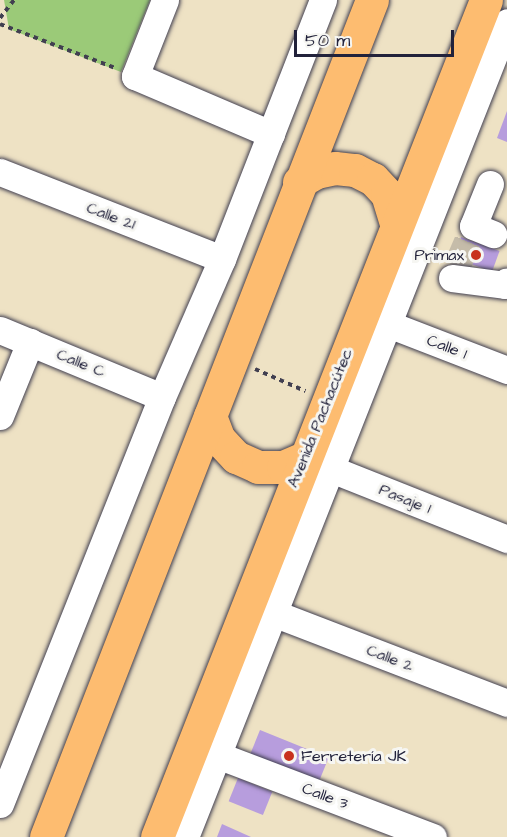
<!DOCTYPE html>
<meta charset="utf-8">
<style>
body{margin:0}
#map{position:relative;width:507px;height:837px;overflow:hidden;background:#eee2c4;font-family:"Architects Daughter",sans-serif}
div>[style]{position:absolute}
.green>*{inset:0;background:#9bca78}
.building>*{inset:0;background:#b79ddd;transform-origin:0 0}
.minor-tunnel>*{height:27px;margin-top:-13.5px;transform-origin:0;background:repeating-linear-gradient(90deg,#c5bca9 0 27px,transparent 0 41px)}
.path>*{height:4px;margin-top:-2px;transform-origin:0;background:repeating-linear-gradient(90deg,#413f50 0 4.5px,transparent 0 9px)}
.roads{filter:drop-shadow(0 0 2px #413f50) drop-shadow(0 0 2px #413f50)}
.minor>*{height:27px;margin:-13.5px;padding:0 13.5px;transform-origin:13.5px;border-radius:13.5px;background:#fff}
.major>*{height:33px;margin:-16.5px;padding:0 16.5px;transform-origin:16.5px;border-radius:16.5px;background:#fdbc70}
.dots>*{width:16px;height:16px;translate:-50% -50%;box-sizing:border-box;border:3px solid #f6f6f2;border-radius:50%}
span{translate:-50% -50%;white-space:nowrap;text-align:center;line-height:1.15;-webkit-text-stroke:6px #f6f6f2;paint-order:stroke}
.street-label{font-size:16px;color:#22223b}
.poi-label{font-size:16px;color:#22223b}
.right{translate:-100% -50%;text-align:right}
.left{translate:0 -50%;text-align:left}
.scale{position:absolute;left:294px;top:30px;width:160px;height:27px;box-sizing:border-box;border:3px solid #22223b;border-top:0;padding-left:8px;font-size:18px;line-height:21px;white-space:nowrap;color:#22223b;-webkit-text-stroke:4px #f6f6f2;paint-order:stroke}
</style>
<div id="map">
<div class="green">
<i style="clip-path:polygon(4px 0,150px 0,121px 72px,9px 29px)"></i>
</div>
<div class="building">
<i style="clip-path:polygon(507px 111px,507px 142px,497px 138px)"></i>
<i style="left:461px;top:237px;width:41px;height:22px;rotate:20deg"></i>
<i style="left:260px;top:730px;width:74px;height:26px;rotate:22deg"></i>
<i style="left:238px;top:778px;width:37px;height:25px;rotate:22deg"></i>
<i style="clip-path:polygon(222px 824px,251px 837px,217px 837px)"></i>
</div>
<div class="minor-tunnel">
<i style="left:457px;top:266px;width:28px;rotate:-67deg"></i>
</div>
<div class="path">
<i style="left:0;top:18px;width:23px;rotate:-52deg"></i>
<i style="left:0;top:24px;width:123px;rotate:20.9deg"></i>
<i style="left:255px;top:369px;width:55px;rotate:23.7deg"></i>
</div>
<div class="roads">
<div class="minor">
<i style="left:165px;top:0;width:82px;rotate:111.5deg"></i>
<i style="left:135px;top:76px;width:148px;rotate:23.1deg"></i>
<i style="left:0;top:172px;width:238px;rotate:21.4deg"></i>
<i style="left:490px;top:184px;width:45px;rotate:112deg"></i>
<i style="left:473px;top:226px;width:22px;rotate:22deg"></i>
<i style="left:452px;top:278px;width:53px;rotate:7.5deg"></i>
<i style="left:505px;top:285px;width:4px;rotate:-63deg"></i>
<i style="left:388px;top:324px;width:128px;rotate:21.1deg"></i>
<i style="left:0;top:330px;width:175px;rotate:22.5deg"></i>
<i style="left:0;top:416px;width:80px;rotate:-67.9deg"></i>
<i style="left:316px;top:463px;width:206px;rotate:21.7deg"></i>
<i style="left:273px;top:613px;width:251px;rotate:21deg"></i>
<i style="left:217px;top:755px;width:231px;rotate:20.8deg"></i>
<i style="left:0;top:804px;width:438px;rotate:-68.3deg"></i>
<i style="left:162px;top:397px;width:150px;rotate:-66.5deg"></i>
<i style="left:222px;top:259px;width:278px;rotate:-68.7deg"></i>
<i style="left:185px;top:837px;width:876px;rotate:-68.44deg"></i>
</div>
<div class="major">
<i style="left:299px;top:182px;width:20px;rotate:-30deg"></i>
<i style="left:316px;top:172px;width:19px;rotate:-12deg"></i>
<i style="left:335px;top:168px;width:20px;rotate:6deg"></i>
<i style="left:355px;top:170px;width:20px;rotate:27deg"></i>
<i style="left:373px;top:179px;width:21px;rotate:47deg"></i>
<i style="left:387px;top:194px;width:31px;rotate:73deg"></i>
<i style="left:210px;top:416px;width:25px;rotate:69deg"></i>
<i style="left:219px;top:439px;width:25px;rotate:47deg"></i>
<i style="left:236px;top:457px;width:24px;rotate:24deg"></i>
<i style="left:258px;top:467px;width:25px"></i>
<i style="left:283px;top:467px;width:23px;rotate:-23deg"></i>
<i style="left:46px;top:837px;width:898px;rotate:-68.72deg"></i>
<i style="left:157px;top:837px;width:899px;rotate:-68.54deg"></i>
</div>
</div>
<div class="dots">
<i style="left:476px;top:255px;background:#c8321e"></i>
<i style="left:289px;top:756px;background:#c8321e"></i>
</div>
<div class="street-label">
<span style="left:111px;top:216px;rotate:21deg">Calle 21</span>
<span style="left:447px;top:347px;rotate:21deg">Calle 1</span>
<span style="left:81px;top:363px;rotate:22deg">Calle C</span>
<span style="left:320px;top:418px;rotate:-68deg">Avenida Pachacútec</span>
<span style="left:405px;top:499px;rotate:22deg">Pasaje 1</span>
<span style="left:390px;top:658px;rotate:21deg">Calle 2</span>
<span style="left:325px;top:796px;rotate:21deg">Calle 3</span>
</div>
<div class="poi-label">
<span class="right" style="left:464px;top:255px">Primax</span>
<span class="left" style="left:301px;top:756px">Ferretería JK</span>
</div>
<div class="scale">50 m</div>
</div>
